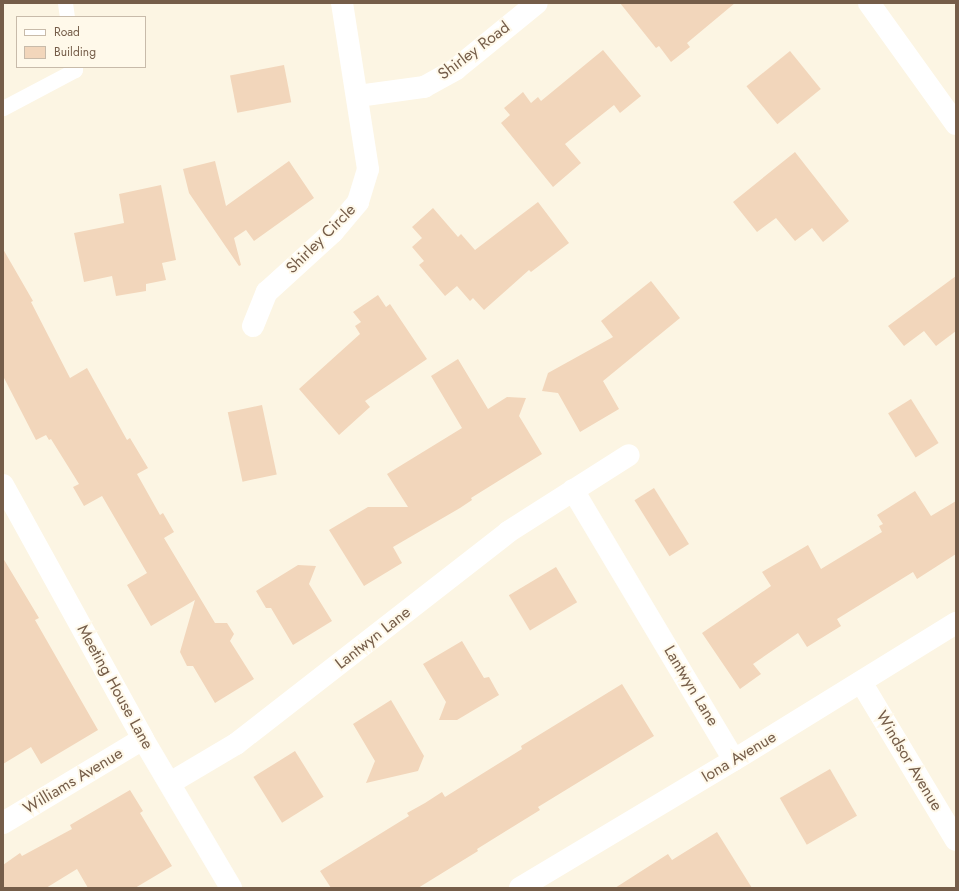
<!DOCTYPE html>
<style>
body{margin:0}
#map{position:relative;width:959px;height:891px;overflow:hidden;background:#fcf5e3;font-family:Jost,sans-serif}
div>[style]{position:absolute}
.building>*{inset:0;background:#f2d6bb;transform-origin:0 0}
.service>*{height:15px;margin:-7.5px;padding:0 7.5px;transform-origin:7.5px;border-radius:7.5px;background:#fff}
.minor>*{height:22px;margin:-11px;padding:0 11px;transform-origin:11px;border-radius:11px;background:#fff}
.tertiary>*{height:22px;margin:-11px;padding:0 11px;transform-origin:11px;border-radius:11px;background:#fff}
span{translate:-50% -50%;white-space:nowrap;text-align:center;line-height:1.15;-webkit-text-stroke:4px #fff9ea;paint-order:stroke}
.street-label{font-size:16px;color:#755d49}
.frame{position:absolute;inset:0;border:4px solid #755d49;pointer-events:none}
.legend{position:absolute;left:16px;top:16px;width:130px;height:52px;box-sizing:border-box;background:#fff9ea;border:1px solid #c8bbaa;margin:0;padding:5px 7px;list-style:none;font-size:12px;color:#755d49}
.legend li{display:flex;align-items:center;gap:8px;height:20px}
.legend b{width:20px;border:1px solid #c8bbaa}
</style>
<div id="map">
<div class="building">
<i style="clip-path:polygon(620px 3px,735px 3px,687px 43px,690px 47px,671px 62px,659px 46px,656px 48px)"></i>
<i style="clip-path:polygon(603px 50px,641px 96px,620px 113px,614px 105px,565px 144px,581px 163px,553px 187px,501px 123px,510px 115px,504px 108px,523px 92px,531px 103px,538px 97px,541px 101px)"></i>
<i style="left:790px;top:51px;width:49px;height:56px;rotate:51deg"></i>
<i style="left:284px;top:65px;width:38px;height:55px;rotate:79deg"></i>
<i style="clip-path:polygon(795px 152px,849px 221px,823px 242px,812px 228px,795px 241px,776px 218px,757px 232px,733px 202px)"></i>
<i style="clip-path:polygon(215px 161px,226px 206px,289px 161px,314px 198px,254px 241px,246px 230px,234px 238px,241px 265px,239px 266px,189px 193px,183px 169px)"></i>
<i style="clip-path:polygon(161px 185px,176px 260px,162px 263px,166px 280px,146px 284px,146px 291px,116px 296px,112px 276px,84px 282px,74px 233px,124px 223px,119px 194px)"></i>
<i style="clip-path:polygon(538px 202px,569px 243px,531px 272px,529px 270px,484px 310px,473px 298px,470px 301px,457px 286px,445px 296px,419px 265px,424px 261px,412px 247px,422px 238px,412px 227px,433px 208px,458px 237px,461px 234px,475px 250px)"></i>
<i style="clip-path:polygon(3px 249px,33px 301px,31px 302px,70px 378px,87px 368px,127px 440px,130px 438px,148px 468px,137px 474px,160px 515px,163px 513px,174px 532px,164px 538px,215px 623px,227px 623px,234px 634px,230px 641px,254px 679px,215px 703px,193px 666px,187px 666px,180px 652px,195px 600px,151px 626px,127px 585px,147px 573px,102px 496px,84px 506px,73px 487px,79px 484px,51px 439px,49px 440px,46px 435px,36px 440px,3px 376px)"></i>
<i style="clip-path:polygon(956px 276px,956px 331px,936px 346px,924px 331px,904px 346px,888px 326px)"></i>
<i style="clip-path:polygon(651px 281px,680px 318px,603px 381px,619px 409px,580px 432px,558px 393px,542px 391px,548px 373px,613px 337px,601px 321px)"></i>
<i style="clip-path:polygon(378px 295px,386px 307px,390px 304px,427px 359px,365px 401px,370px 407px,339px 435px,299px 389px,360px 334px,355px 326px,361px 322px,353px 312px)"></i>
<i style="clip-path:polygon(458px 359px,488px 409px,507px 397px,526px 398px,519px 416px,542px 454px,471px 498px,472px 500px,460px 508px,393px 547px,402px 563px,364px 586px,329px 530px,368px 507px,408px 507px,387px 474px,462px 428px,431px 376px)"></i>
<i style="left:911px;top:399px;width:52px;height:27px;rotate:58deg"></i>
<i style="left:262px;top:405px;width:71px;height:35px;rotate:78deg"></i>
<i style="left:654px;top:488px;width:66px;height:23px;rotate:58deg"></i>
<i style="clip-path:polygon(915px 491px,931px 516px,956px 501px,956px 554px,917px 579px,913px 572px,837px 619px,841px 626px,807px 647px,798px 633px,753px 664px,761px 674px,740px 689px,702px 633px,771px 586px,762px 572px,808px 545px,821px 569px,882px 532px,879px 526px,883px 524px,877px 515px)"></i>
<i style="clip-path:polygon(3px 558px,39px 618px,35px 620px,98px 730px,41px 764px,31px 747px,3px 764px)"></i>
<i style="clip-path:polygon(298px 565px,316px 566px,309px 584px,332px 621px,293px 645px,271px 608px,266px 608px,256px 591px)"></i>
<i style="left:556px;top:567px;width:41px;height:55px;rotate:59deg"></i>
<i style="clip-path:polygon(462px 641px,484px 678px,489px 677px,499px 695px,457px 720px,439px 720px,446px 702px,423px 664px)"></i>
<i style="clip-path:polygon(622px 684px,654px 736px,538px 807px,540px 810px,477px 849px,478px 851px,418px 888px,331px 888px,320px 871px,409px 816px,407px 813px,425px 803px,442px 792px,445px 797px,485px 772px,522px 749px,521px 746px)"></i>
<i style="clip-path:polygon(391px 700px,424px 756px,418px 771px,366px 783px,375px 761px,353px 724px)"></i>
<i style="left:295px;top:751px;width:54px;height:49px;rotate:58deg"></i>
<i style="left:830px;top:769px;width:54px;height:58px;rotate:60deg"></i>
<i style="clip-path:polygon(130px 790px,143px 811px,140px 813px,172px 866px,135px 888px,88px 888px,77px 869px,46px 888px,3px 888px,3px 865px,20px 853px,22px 856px,72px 829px,70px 825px)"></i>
<i style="clip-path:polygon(717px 832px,752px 888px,615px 888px,668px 854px,672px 860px)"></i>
</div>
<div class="service">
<i style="left:65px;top:3px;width:14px;rotate:82deg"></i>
<i style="left:3px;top:108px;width:81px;rotate:-27.8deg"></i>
<i style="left:75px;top:70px;width:3px;rotate:-90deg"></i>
</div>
<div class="minor">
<i style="left:358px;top:96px;width:67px;rotate:-7.8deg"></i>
<i style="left:424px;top:87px;width:37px;rotate:-29deg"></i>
<i style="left:456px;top:69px;width:104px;rotate:-39.2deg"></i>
<i style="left:253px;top:326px;width:37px;rotate:-68deg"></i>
<i style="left:267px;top:292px;width:89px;rotate:-42.3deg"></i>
<i style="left:333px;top:232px;width:39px;rotate:-50deg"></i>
<i style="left:358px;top:202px;width:34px;rotate:-73deg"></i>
<i style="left:368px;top:169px;width:168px;rotate:-98.9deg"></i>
<i style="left:3px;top:485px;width:290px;rotate:61.1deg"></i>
<i style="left:143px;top:739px;width:173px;rotate:59.4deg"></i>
<i style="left:573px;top:490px;width:314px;rotate:59.2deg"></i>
<i style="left:861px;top:682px;width:184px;rotate:59deg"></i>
<i style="left:170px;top:783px;width:77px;rotate:-30.6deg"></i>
<i style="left:236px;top:744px;width:345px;rotate:-37.9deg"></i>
<i style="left:508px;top:532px;width:143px;rotate:-32.5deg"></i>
<i style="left:3px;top:823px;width:163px;rotate:-31deg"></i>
<i style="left:520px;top:888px;width:249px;rotate:-30.9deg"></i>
<i style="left:734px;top:760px;width:261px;rotate:-31.7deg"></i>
</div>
<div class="tertiary">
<i style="left:869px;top:3px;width:149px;rotate:54.3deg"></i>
</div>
<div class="street-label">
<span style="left:474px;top:51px;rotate:-37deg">Shirley Road</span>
<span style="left:321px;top:239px;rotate:-45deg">Shirley Circle</span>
<span style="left:373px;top:638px;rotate:-38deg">Lantwyn Lane</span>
<span style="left:691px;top:686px;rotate:59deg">Lantwyn Lane</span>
<span style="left:115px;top:687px;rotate:61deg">Meeting House Lane</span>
<span style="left:739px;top:757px;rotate:-31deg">Iona Avenue</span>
<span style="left:909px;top:761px;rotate:59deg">Windsor Avenue</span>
<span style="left:73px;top:781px;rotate:-31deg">Williams Avenue</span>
</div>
<div class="frame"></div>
<ul class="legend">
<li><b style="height:5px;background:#fff"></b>Road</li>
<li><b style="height:11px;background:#f2d6bb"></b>Building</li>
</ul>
</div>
